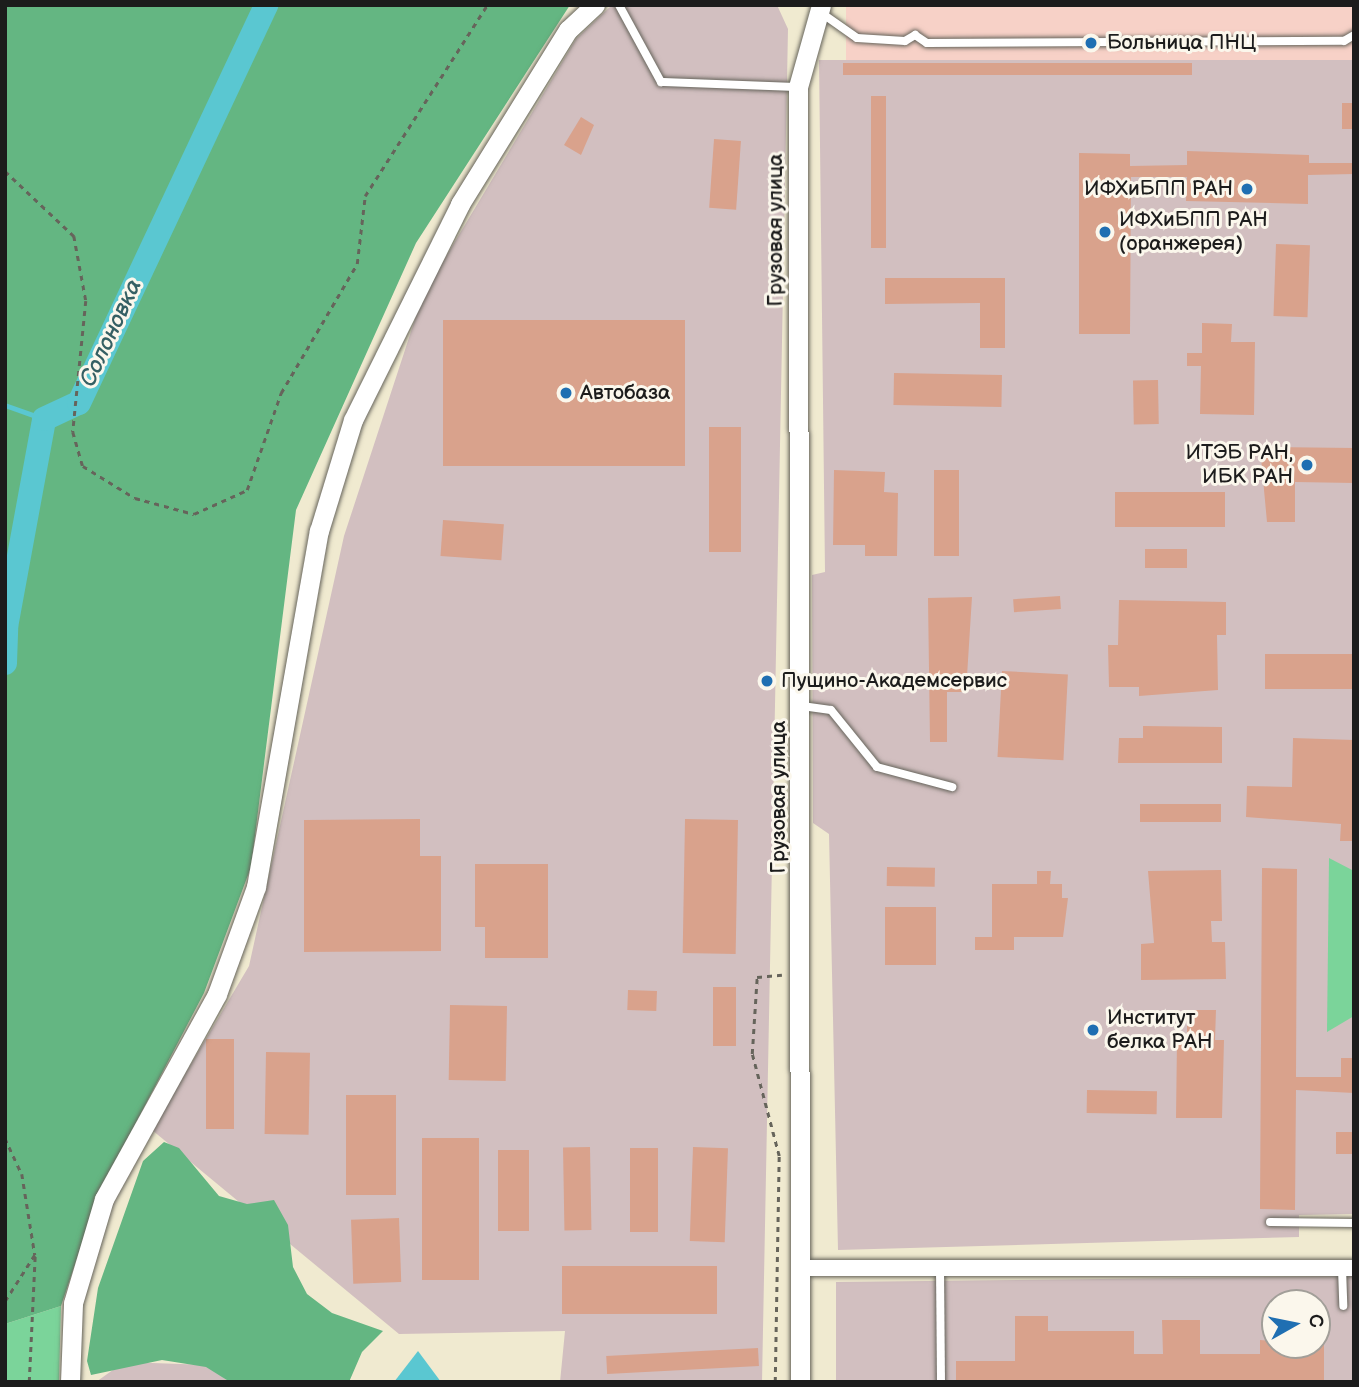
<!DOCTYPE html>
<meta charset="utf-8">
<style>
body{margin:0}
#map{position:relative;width:1359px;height:1387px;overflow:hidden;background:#f0ead0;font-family:"Balsamiq Sans",sans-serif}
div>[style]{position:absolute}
.built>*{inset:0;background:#f7d1c7;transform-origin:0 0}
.industrial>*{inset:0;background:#d2bfc0}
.green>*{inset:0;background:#7bd49a}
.forest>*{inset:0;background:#64b682}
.water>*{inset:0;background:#5ac7d1}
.stream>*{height:4.5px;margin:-2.25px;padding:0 2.25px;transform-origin:2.25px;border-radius:2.25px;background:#5ac7d1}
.river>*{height:24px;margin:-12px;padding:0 12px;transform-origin:12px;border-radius:12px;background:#5ac7d1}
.building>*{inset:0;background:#d9a28c;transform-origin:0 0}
.path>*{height:2.5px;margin-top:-1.25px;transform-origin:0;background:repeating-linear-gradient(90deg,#66645b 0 5px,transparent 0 10px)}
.roads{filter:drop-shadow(0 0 2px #66645b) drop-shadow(0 0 2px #66645b)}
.service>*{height:8px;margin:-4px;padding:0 4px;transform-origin:4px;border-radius:4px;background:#fff}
.minor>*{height:16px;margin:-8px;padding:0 8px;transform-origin:8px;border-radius:8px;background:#fff}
.tertiary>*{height:19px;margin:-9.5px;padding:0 9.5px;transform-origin:9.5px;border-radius:9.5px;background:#fff}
.dots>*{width:19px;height:19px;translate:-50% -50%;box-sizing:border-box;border:4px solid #fbf7ec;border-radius:50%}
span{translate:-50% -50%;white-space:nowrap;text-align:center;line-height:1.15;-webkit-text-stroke:6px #fbf7ec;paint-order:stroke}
.poi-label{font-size:21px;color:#1c1c1c}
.left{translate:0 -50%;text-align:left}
.right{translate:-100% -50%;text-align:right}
.street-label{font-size:21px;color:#1c1c1c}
.water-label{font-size:23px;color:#356064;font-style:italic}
.frame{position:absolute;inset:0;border:7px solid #1c1c1c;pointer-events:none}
.north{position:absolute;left:1261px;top:1289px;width:70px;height:70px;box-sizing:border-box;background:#fbf7ec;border:2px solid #a29f99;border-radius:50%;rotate:81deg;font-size:19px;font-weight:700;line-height:28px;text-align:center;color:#1c1c1c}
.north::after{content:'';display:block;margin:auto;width:24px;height:32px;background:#1f6fb2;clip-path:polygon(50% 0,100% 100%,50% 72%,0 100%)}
</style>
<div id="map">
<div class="built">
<i style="left:846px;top:5px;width:508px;height:61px"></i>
</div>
<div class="industrial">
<i style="clip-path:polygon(612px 5px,777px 5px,788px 29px,762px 1382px,560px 1382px,565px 1331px,399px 1334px,152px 1130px,249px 966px,344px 536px,423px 295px,576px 39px)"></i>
<i style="clip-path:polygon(819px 60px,1354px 60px,1354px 1214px,1299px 1215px,1299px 1237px,838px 1250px,829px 834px,813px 823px,812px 575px,825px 572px)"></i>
<i style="clip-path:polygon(evenodd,1354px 1276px,1354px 1382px,836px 1382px,836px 1282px,1354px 1276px,1275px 1303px,1317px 1303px,1317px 1345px,1275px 1345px,1275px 1303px)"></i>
<i style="clip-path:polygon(124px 1362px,209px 1365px,229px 1382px,96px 1382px)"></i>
</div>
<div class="green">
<i style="clip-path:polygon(1329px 858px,1354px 871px,1354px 1016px,1327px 1032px)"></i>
<i style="clip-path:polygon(61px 1306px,59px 1382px,5px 1382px,5px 1324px)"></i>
</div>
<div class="forest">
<i style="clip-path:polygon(5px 5px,570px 5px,416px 243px,296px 510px,251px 867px,204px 993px,98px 1195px,61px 1306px,5px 1324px)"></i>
<i style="clip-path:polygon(164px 1142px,179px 1148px,219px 1196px,247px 1204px,274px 1200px,288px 1225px,293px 1267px,307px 1294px,332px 1313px,383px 1331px,362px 1352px,349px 1382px,230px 1382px,206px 1367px,162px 1360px,91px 1375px,87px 1361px,98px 1288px,143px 1161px)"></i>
</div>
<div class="water">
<i style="clip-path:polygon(418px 1351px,441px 1382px,394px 1382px)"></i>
</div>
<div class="stream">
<i style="left:5px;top:405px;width:41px;rotate:19.7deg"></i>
</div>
<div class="river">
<i style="left:5px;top:663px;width:36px;rotate:-88deg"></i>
<i style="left:6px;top:627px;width:211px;rotate:-79.6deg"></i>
<i style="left:44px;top:419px;width:38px;rotate:-25deg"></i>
<i style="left:79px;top:403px;width:440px;rotate:-64.8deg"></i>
</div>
<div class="building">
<i style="left:843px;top:63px;width:349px;height:12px"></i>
<i style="left:871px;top:96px;width:15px;height:152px"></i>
<i style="left:1354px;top:103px;width:26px;height:12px;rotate:90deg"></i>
<i style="clip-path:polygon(581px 117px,594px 125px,581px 155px,564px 145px)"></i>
<i style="left:714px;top:139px;width:27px;height:69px;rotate:4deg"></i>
<i style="clip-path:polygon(1187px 151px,1309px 155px,1309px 163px,1354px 163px,1354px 174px,1308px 175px,1308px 204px,1186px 201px,1187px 177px,1131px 177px,1130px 334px,1079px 334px,1079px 153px,1130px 154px,1130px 166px,1187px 165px)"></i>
<i style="left:1276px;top:244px;width:34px;height:72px;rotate:2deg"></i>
<i style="clip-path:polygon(885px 278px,1005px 278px,1005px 348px,980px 348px,980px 303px,885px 304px)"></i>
<i style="left:443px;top:320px;width:242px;height:146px"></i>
<i style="clip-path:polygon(1202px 323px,1232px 324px,1231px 342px,1255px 342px,1254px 415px,1200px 414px,1201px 366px,1187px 366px,1187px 353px,1202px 353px)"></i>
<i style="left:894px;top:373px;width:108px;height:32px;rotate:1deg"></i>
<i style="left:1158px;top:380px;width:44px;height:25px;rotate:89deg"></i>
<i style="left:709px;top:427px;width:32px;height:125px"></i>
<i style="clip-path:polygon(1260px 447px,1354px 448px,1354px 483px,1295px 482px,1295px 522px,1267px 522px)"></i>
<i style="clip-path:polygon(834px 470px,885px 472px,884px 492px,898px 493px,897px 556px,865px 556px,865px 545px,833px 545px)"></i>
<i style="left:934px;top:470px;width:25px;height:86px"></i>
<i style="left:1115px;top:492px;width:110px;height:35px"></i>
<i style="left:443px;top:520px;width:61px;height:36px;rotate:4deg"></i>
<i style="left:1145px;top:549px;width:42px;height:19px"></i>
<i style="left:1060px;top:596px;width:13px;height:47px;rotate:86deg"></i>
<i style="clip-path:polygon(972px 597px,966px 692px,947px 692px,947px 742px,930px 742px,928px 598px)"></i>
<i style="clip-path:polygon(1119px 600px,1226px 602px,1226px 635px,1217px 635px,1218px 690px,1139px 696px,1139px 687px,1109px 687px,1108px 645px,1118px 645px)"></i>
<i style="left:1265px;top:654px;width:89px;height:35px"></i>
<i style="left:1002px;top:671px;width:66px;height:86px;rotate:3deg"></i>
<i style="clip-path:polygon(1143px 726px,1222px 727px,1222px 763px,1118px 763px,1119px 738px,1143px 738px)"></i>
<i style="clip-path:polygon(1293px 738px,1354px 740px,1354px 841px,1340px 841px,1341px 824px,1246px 817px,1247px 786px,1292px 787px)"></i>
<i style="left:1221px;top:804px;width:18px;height:81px;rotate:90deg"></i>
<i style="clip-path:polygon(420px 819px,420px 856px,441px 856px,441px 951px,304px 952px,304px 820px)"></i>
<i style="left:685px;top:819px;width:53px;height:134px;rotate:1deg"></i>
<i style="clip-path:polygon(475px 864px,548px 864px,548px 958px,485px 958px,485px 927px,475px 927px)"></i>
<i style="left:887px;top:867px;width:48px;height:19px;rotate:1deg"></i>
<i style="clip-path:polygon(1262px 868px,1297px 869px,1296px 1077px,1341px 1077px,1341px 1058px,1354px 1058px,1354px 1093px,1296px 1090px,1295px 1210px,1260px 1209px)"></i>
<i style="clip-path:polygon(1221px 870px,1222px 921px,1211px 921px,1212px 942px,1225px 942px,1226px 979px,1141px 980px,1141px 944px,1154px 943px,1148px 871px)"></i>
<i style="clip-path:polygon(1037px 871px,1051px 871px,1050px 884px,1062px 884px,1062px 898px,1068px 898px,1063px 937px,1014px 937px,1014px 950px,975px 950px,975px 937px,992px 937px,992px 884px,1037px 884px)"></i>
<i style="left:885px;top:907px;width:51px;height:58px"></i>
<i style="left:713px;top:987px;width:23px;height:59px"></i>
<i style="left:628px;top:990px;width:29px;height:20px;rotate:2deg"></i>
<i style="left:450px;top:1005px;width:57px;height:75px;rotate:1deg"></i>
<i style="clip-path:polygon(1187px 1010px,1216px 1010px,1215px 1040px,1224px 1040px,1222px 1118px,1176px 1118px,1177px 1040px,1187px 1040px)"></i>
<i style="left:206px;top:1039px;width:28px;height:90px"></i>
<i style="left:266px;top:1052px;width:44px;height:82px;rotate:1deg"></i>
<i style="left:1087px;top:1090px;width:70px;height:23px;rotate:1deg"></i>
<i style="left:346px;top:1095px;width:50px;height:100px"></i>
<i style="left:1336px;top:1132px;width:18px;height:22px"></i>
<i style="left:479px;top:1138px;width:142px;height:57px;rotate:90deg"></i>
<i style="left:590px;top:1147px;width:83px;height:27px;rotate:89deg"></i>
<i style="left:693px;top:1147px;width:35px;height:94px;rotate:2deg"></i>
<i style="left:630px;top:1148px;width:28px;height:84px"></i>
<i style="left:498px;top:1150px;width:31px;height:81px"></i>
<i style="left:399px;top:1218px;width:64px;height:48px;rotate:88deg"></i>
<i style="left:717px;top:1266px;width:48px;height:155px;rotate:90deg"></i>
<i style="clip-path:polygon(1015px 1316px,1048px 1316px,1048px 1331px,1134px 1331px,1134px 1354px,1163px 1354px,1162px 1320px,1200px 1320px,1200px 1354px,1260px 1354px,1260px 1340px,1324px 1345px,1324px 1382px,956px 1382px,956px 1361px,1015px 1361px)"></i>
<i style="left:758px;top:1348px;width:18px;height:152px;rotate:87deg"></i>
</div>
<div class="path">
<i style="left:5px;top:171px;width:95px;rotate:43.3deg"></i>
<i style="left:74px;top:236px;width:66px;rotate:79.5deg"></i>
<i style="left:86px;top:301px;width:132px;rotate:95.7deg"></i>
<i style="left:73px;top:432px;width:35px;rotate:74deg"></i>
<i style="left:83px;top:466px;width:61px;rotate:31.6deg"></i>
<i style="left:135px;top:498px;width:61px;rotate:15.2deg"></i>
<i style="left:194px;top:514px;width:58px;rotate:-24.4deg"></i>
<i style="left:247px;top:490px;width:103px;rotate:-70.7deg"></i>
<i style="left:281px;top:393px;width:150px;rotate:-59.5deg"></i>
<i style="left:357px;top:264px;width:68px;rotate:-83.3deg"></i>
<i style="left:365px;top:196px;width:227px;rotate:-57.4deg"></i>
<i style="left:5px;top:1138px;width:40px;rotate:65deg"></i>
<i style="left:22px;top:1174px;width:82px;rotate:80.9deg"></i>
<i style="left:35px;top:1255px;width:56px;rotate:122.6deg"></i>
<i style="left:29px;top:1382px;width:126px;rotate:-87.3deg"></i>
<i style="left:775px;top:1382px;width:226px;rotate:-89deg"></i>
<i style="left:779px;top:1156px;width:106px;rotate:-104.8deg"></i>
<i style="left:752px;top:1054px;width:77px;rotate:-86.3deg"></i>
<i style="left:757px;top:977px;width:25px;rotate:-5deg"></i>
</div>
<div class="roads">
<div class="service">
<i style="left:619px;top:5px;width:88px;rotate:61.4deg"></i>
<i style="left:661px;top:82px;width:137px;rotate:2.1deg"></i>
<i style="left:820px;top:12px;width:45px;rotate:35.1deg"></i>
<i style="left:857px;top:38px;width:48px;rotate:3.6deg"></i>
<i style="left:905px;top:41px;width:12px;rotate:-31deg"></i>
<i style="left:915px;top:35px;width:14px;rotate:34deg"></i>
<i style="left:927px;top:43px;width:417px;rotate:-0.3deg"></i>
<i style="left:1344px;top:41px;width:12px;rotate:-31deg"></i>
<i style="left:802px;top:706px;width:29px;rotate:8deg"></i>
<i style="left:831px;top:710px;width:73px;rotate:51.1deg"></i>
<i style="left:877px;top:767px;width:78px;rotate:14.9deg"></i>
<i style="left:1270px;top:1222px;width:84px;rotate:0.7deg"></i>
<i style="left:940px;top:1268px;width:114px;rotate:89.5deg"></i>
<i style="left:1342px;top:1268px;width:38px;rotate:88deg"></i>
</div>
<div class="minor">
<i style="left:800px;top:1268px;width:554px"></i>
</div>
<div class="tertiary">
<i style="left:70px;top:1382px;width:79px;rotate:-87.8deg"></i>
<i style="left:73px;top:1303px;width:109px;rotate:-73.4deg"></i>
<i style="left:104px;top:1199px;width:234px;rotate:-61.1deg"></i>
<i style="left:217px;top:994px;width:114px;rotate:-70deg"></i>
<i style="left:256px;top:887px;width:362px;rotate:-80deg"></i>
<i style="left:319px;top:531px;width:116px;rotate:-73deg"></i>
<i style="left:353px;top:420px;width:241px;rotate:-63.6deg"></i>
<i style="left:460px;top:204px;width:205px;rotate:-58.2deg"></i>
<i style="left:568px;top:30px;width:37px;rotate:-43deg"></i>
<i style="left:800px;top:1382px;width:1295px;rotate:-90.09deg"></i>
<i style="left:798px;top:87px;width:85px;rotate:-74.3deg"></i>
</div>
</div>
<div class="dots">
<i style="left:1091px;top:43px;background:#1f6fb2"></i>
<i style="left:1247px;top:189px;background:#1f6fb2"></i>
<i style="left:1105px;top:232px;background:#1f6fb2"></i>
<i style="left:566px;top:393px;background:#1f6fb2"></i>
<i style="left:1307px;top:465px;background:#1f6fb2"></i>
<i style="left:767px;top:681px;background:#1f6fb2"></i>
<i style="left:1093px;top:1030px;background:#1f6fb2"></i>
</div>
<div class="poi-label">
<span class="left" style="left:1107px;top:43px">Больница ПНЦ</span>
<span class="right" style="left:1233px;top:189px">ИФХиБПП РАН</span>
<span class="left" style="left:1119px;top:232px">ИФХиБПП РАН<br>(оранжерея)</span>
<span class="left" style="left:580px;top:393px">Автобаза</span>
<span class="right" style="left:1293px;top:465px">ИТЭБ РАН,<br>ИБК РАН</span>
<span class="left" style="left:781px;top:681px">Пущино-Академсервис</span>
<span class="left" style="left:1107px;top:1030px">Институт<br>белка РАН</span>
</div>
<div class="street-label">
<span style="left:776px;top:230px;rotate:-90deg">Грузовая улица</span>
<span style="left:779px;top:797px;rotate:-90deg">Грузовая улица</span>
</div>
<div class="water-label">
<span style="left:111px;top:333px;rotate:-65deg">Солоновка</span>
</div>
<div class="frame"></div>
<div class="north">С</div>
</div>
